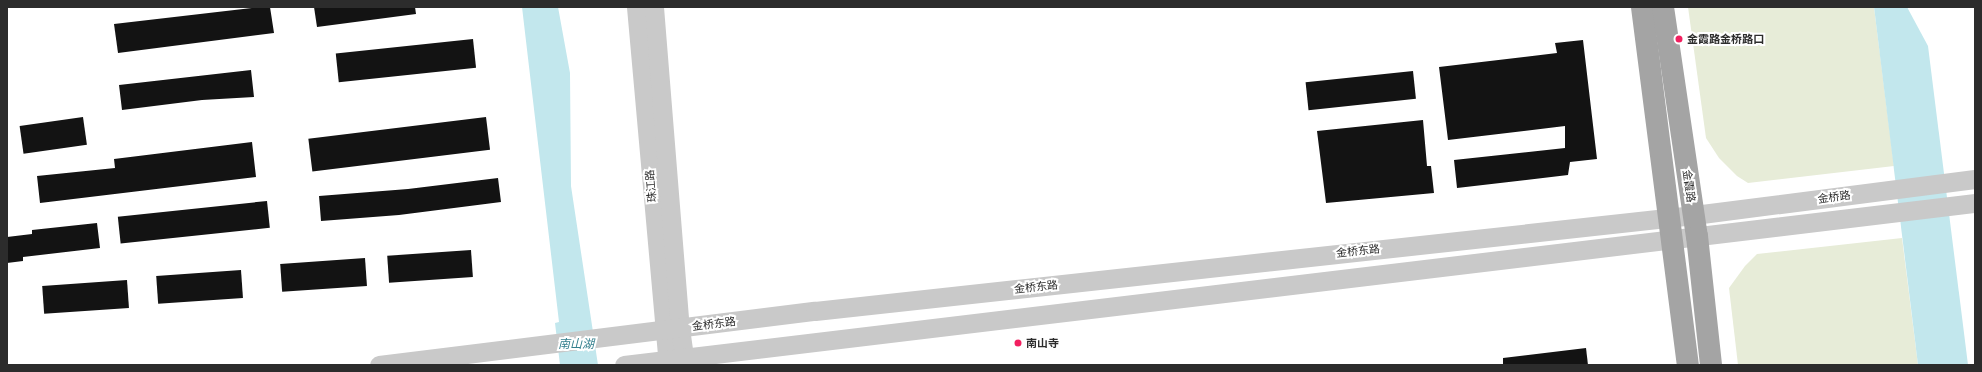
<!DOCTYPE html>
<meta charset="utf-8">
<style>
body{margin:0}
#map{position:relative;width:1982px;height:372px;overflow:hidden;background:#fff;font-family:"Open Sans","Noto Sans SC",sans-serif}
div>[style]{position:absolute}
.green>*{inset:0;background:#e7ecd8}
.water>*{inset:0;background:#c2e7ed}
.building>*{inset:0;background:#131313;transform-origin:0 0}
.minor>*{height:19px;margin:-9.5px;padding:0 9.5px;transform-origin:9.5px;border-radius:9.5px;background:#c9c9c9}
.major>*{height:22px;margin:-11px;padding:0 11px;transform-origin:11px;border-radius:11px;background:#a4a4a4}
.dots>*{width:11px;height:11px;translate:-50% -50%;box-sizing:border-box;border:2px solid #fff;border-radius:50%}
span{translate:-50% -50%;white-space:nowrap;text-align:center;line-height:1.15;-webkit-text-stroke:4px #fff;paint-order:stroke}
.poi-label{font-size:11px;color:#2c2c2c;font-weight:700}
.left{translate:0 -50%;text-align:left}
.street-label{font-size:11px;color:#2c2c2c}
.water-label{font-size:12px;color:#337f8d;font-style:italic}
.frame{position:absolute;inset:0;border:8px solid #2c2c2c;pointer-events:none}
</style>
<div id="map">
<div class="green">
<i style="clip-path:polygon(1688px 7px,1874px 7px,1894px 166px,1748px 183px,1737px 176px,1719px 158px,1706px 138px)"></i>
<i style="clip-path:polygon(1902px 238px,1918px 365px,1738px 365px,1729px 288px,1745px 266px,1757px 254px)"></i>
</div>
<div class="water">
<i style="clip-path:polygon(522px 7px,558px 7px,570px 73px,571px 186px,598px 365px,560px 365px,555px 323px,559px 322px)"></i>
<i style="clip-path:polygon(1874px 7px,1907px 7px,1928px 46px,1968px 365px,1918px 365px)"></i>
</div>
<div class="building">
<i style="clip-path:polygon(261px 7px,270px 7px,274px 33px,118px 53px,114px 24px)"></i>
<i style="clip-path:polygon(314px 7px,415px 7px,416px 14px,317px 27px)"></i>
<i style="left:473px;top:39px;width:29px;height:138px;rotate:84deg"></i>
<i style="clip-path:polygon(1583px 40px,1597px 159px,1570px 162px,1568px 175px,1457px 188px,1454px 160px,1565px 148px,1565px 126px,1448px 140px,1439px 67px,1557px 53px,1555px 43px)"></i>
<i style="clip-path:polygon(251px 70px,254px 97px,202px 100px,122px 110px,119px 85px)"></i>
<i style="left:1413px;top:71px;width:28px;height:108px;rotate:84deg"></i>
<i style="left:83px;top:117px;width:28px;height:64px;rotate:82deg"></i>
<i style="left:486px;top:117px;width:33px;height:179px;rotate:83deg"></i>
<i style="clip-path:polygon(1423px 120px,1427px 166px,1431px 166px,1434px 193px,1326px 203px,1317px 131px)"></i>
<i style="clip-path:polygon(252px 142px,256px 177px,40px 203px,37px 176px,115px 168px,114px 159px)"></i>
<i style="clip-path:polygon(498px 178px,501px 202px,399px 215px,321px 221px,319px 196px,408px 189px)"></i>
<i style="left:267px;top:201px;width:27px;height:150px;rotate:84deg"></i>
<i style="clip-path:polygon(97px 223px,100px 248px,23px 257px,23px 261px,7px 263px,7px 237px,32px 234px,32px 230px)"></i>
<i style="left:471px;top:250px;width:27px;height:84px;rotate:86deg"></i>
<i style="left:365px;top:258px;width:28px;height:85px;rotate:86deg"></i>
<i style="left:241px;top:270px;width:28px;height:85px;rotate:86deg"></i>
<i style="left:127px;top:280px;width:28px;height:85px;rotate:86deg"></i>
<i style="clip-path:polygon(1586px 348px,1588px 365px,1503px 365px,1503px 358px)"></i>
</div>
<div class="minor">
<i style="left:636px;top:7px;width:359px;rotate:84.9deg"></i>
<i style="left:654px;top:7px;width:322px;rotate:85.4deg"></i>
<i style="left:680px;top:328px;width:37px;rotate:82deg"></i>
<i style="left:379px;top:365px;width:439px;rotate:-7.1deg"></i>
<i style="left:815px;top:311px;width:884px;rotate:-6.23deg"></i>
<i style="left:1694px;top:215px;width:283px;rotate:-7.3deg"></i>
<i style="left:624px;top:365px;width:1361px;rotate:-6.84deg"></i>
</div>
<div class="major">
<i style="left:1642px;top:7px;width:361px;rotate:82.7deg"></i>
<i style="left:1663px;top:7px;width:232px;rotate:81.6deg"></i>
<i style="left:1697px;top:236px;width:130px;rotate:83.8deg"></i>
</div>
<div class="dots">
<i style="left:1679px;top:39px;background:#f22060"></i>
<i style="left:1018px;top:343px;background:#f22060"></i>
</div>
<div class="poi-label">
<span class="left" style="left:1687px;top:39px">金霞路金桥路口</span>
<span class="left" style="left:1026px;top:343px">南山寺</span>
</div>
<div class="street-label">
<span style="left:651px;top:186px;rotate:-95deg">珠江路</span>
<span style="left:1689px;top:186px;rotate:82deg">金霞路</span>
<span style="left:1834px;top:197px;rotate:-8deg">金桥路</span>
<span style="left:1358px;top:251px;rotate:-6deg">金桥东路</span>
<span style="left:1036px;top:287px;rotate:-6deg">金桥东路</span>
<span style="left:714px;top:324px;rotate:-7deg">金桥东路</span>
</div>
<div class="water-label">
<span style="left:576px;top:344px">南山湖</span>
</div>
<div class="frame"></div>
</div>
